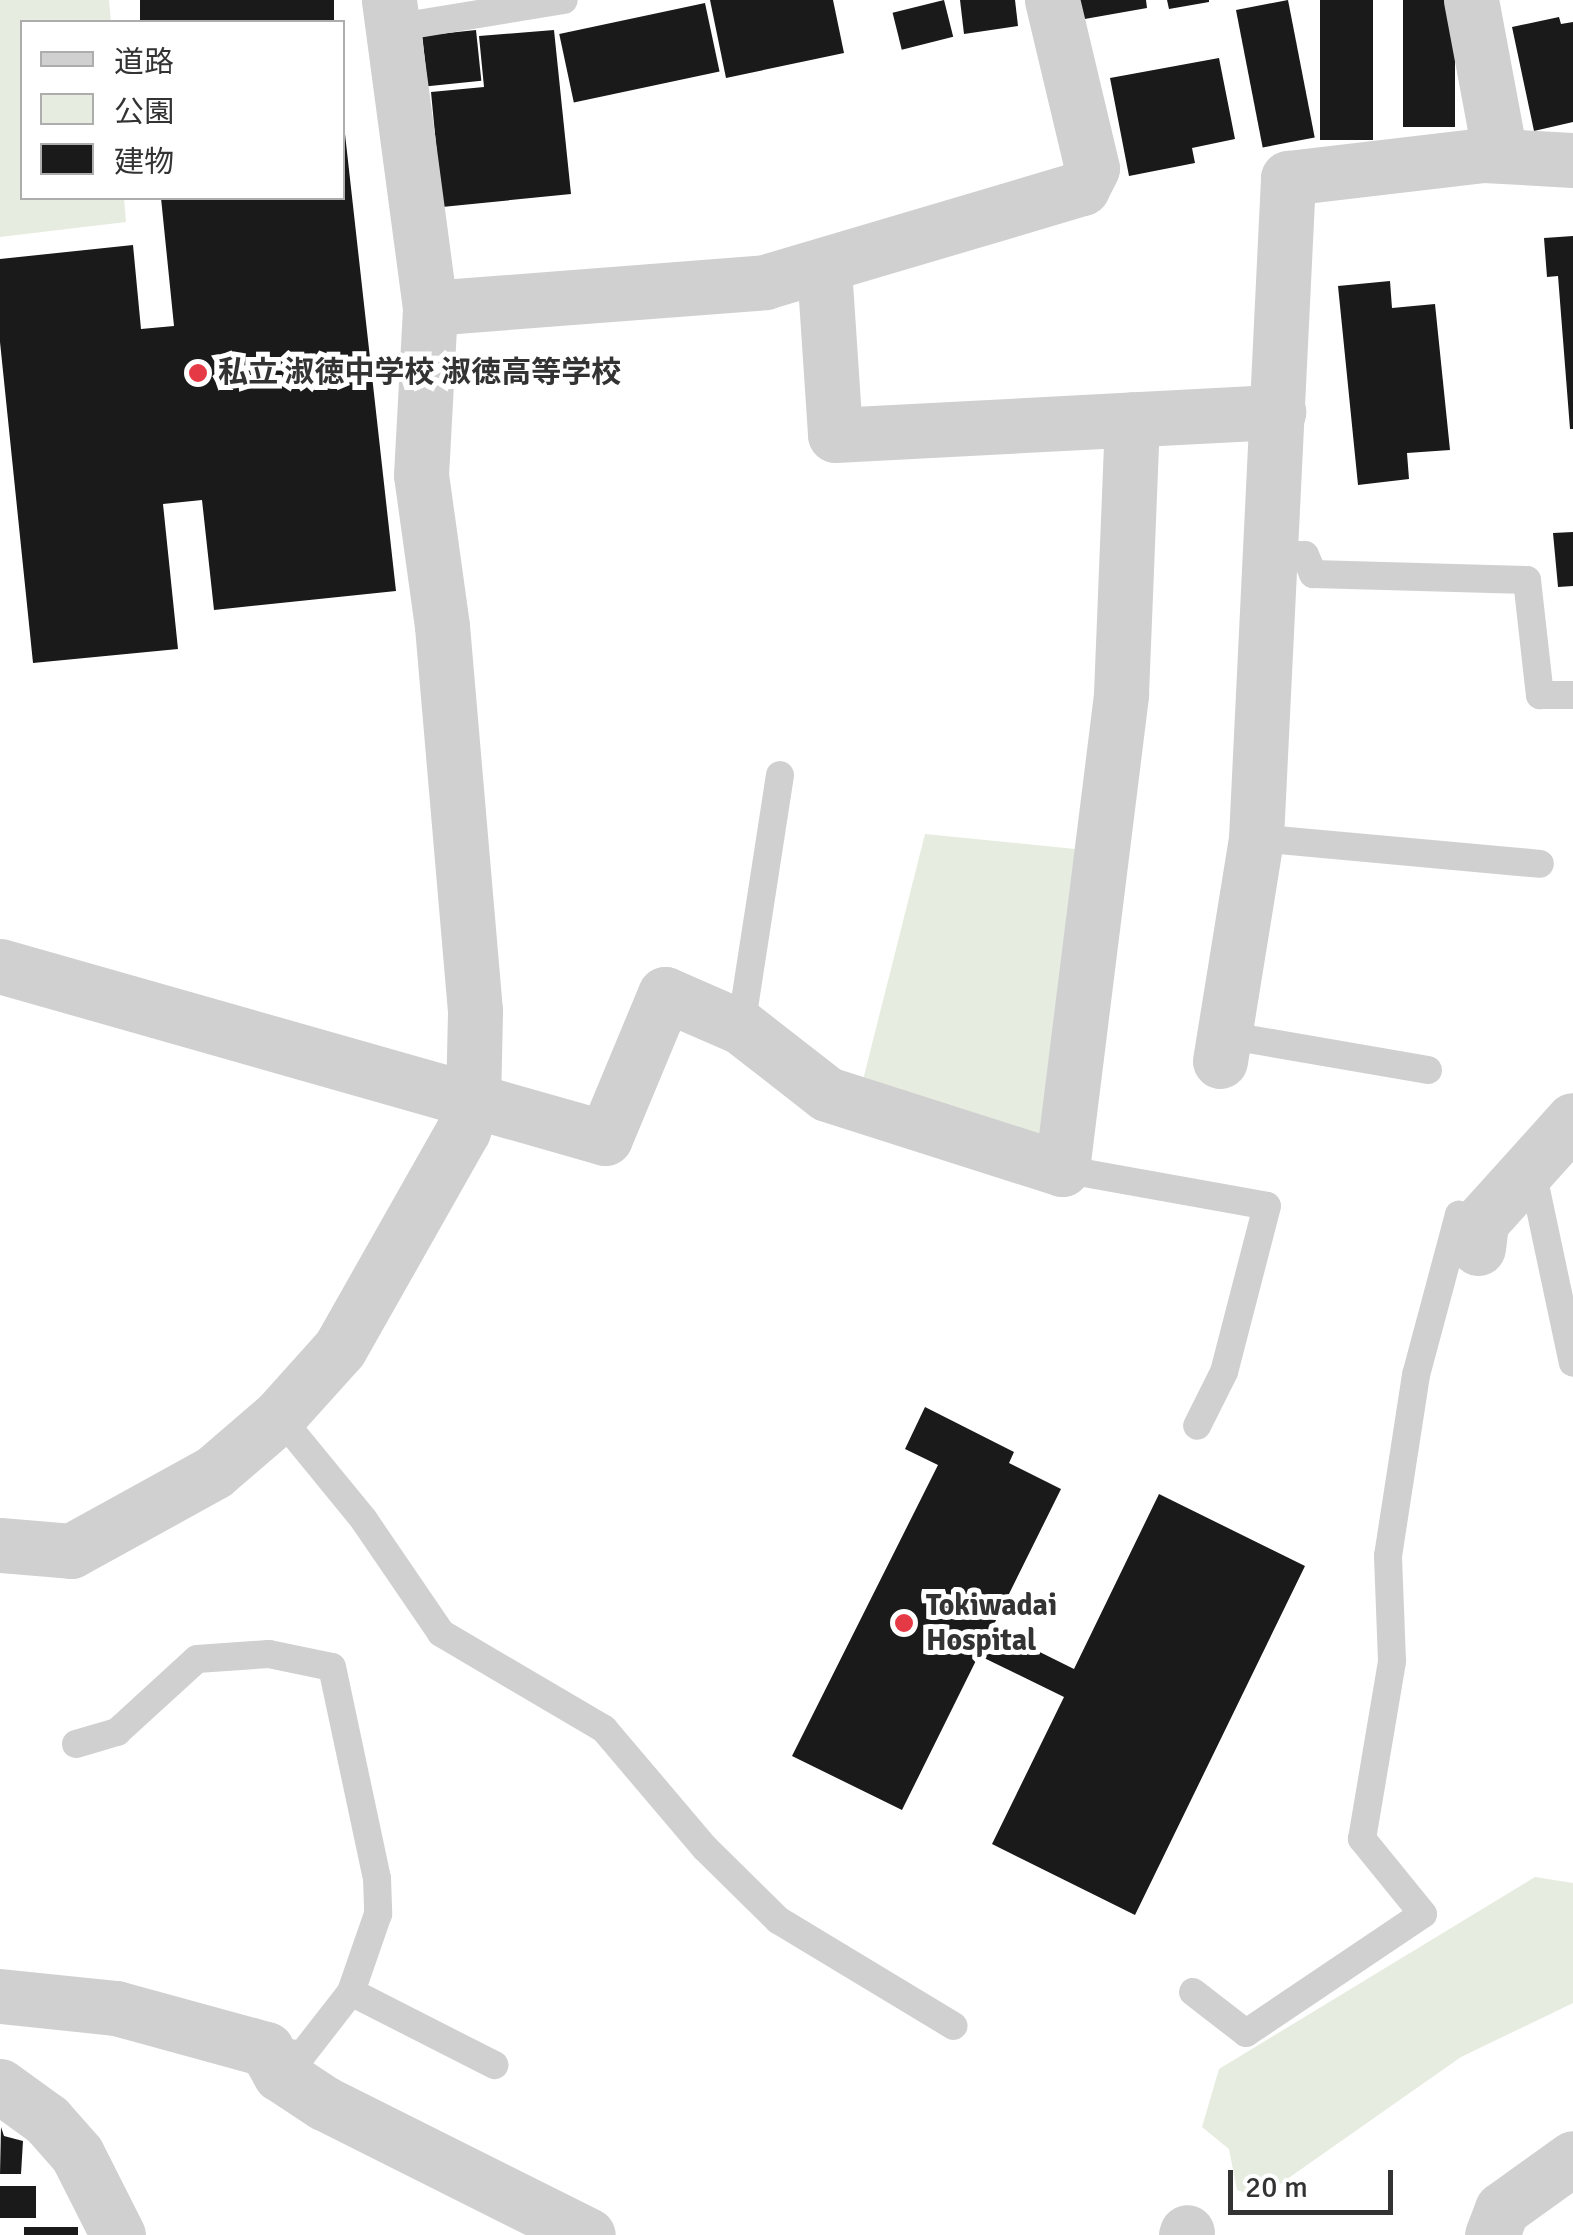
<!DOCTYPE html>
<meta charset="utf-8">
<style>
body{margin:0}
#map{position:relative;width:1573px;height:2235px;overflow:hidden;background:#fff;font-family:Signika,"Noto Sans JP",sans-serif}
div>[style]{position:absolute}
.green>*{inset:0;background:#e6ecdf}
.building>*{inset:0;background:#1a1a1a;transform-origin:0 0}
.service>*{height:28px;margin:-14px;padding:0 14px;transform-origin:14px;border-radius:14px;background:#d0d0d0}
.minor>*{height:55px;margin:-27.5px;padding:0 27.5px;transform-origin:27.5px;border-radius:27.5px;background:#d0d0d0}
.dots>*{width:28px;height:28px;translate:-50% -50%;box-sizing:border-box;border:5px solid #fff;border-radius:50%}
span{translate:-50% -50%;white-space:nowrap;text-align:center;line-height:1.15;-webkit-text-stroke:10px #fff;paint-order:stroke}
.poi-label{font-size:30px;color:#333;font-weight:700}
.left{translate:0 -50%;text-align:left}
.legend{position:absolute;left:20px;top:20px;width:325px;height:180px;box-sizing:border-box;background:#fff;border:2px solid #adadad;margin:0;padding:12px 18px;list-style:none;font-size:30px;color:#333}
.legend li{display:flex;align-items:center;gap:20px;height:50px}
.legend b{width:50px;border:2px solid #adadad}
.scale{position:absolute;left:1228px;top:2170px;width:165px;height:45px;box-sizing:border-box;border:5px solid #333;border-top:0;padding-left:12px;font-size:30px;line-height:35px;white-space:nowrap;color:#333;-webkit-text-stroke:8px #fff;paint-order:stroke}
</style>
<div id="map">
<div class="green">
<i style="clip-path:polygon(0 0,109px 0,111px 22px,22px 22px,22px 198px,124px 198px,126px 222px,0 237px)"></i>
<i style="clip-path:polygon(925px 834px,1085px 850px,1044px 1135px,863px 1080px)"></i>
<i style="clip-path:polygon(1535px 1877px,1573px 1883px,1573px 2003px,1461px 2057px,1260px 2198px,1237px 2190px,1229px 2149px,1202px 2127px,1219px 2069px)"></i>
</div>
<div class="building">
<i style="left:140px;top:0;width:194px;height:22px"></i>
<i style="clip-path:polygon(710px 0,833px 0,844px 53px,726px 78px)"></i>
<i style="left:944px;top:0;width:38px;height:53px;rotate:76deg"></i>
<i style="clip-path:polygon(960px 0,1015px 0,1018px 26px,964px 34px)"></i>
<i style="clip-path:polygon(1075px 0,1146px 0,1147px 8px,1079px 20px)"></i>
<i style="clip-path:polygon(1167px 0,1209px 0,1209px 2px,1169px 9px)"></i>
<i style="left:1288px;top:0;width:140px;height:53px;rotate:79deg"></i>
<i style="left:1320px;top:0;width:53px;height:140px"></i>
<i style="left:1403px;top:0;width:52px;height:127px"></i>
<i style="left:705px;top:3px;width:70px;height:149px;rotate:78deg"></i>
<i style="clip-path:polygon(1559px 17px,1561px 24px,1573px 22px,1573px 122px,1534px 131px,1512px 27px)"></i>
<i style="left:476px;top:30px;width:51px;height:54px;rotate:84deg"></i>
<i style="clip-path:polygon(554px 30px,571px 194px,442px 207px,431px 92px,484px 87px,479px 36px)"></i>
<i style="clip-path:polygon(1219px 58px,1235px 139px,1192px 148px,1195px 163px,1129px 176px,1110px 78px)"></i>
<i style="clip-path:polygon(342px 107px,396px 591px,214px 610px,202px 500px,163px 504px,178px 649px,33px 663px,0 342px,0 259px,133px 245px,141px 329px,174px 326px,161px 198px,342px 198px)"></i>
<i style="clip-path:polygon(1573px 236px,1573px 429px,1570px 429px,1558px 276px,1547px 277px,1544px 238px)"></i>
<i style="clip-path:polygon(1390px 281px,1392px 308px,1435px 304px,1450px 450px,1407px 453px,1409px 479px,1358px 485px,1338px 286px)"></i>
<i style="clip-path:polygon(1573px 532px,1573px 586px,1558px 587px,1553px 533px)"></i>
<i style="clip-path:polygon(925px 1407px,1014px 1452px,1009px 1463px,1061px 1489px,902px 1810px,792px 1756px,938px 1465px,905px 1449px)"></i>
<i style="clip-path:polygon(1159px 1494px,1305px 1566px,1135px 1915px,992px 1844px,1064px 1697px,982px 1657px,995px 1630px,1074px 1669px)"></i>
<i style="clip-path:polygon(1px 2127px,4px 2136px,23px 2141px,21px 2174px,0 2174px)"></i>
<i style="left:0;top:2186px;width:36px;height:32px"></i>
<i style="left:78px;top:2227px;width:8px;height:54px;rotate:90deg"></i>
</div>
<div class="service">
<i style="left:393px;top:28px;width:173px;rotate:-9.3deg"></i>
<i style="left:1270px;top:554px;width:35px;rotate:2deg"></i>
<i style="left:1305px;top:555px;width:21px;rotate:67deg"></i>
<i style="left:1313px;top:574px;width:214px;rotate:1.6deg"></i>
<i style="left:1527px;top:580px;width:116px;rotate:83.6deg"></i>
<i style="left:1540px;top:695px;width:33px"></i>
<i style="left:1256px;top:838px;width:285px;rotate:5.2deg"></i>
<i style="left:741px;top:1027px;width:255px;rotate:-81.2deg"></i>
<i style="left:1225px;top:1035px;width:206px;rotate:9.8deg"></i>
<i style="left:1531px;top:1166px;width:201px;rotate:78deg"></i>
<i style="left:1062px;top:1169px;width:208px;rotate:10.2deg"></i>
<i style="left:1267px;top:1206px;width:171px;rotate:104.5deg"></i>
<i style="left:1224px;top:1372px;width:60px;rotate:116.6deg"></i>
<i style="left:279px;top:1416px;width:134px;rotate:50.7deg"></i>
<i style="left:364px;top:1520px;width:137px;rotate:55.7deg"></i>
<i style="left:441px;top:1633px;width:189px;rotate:30.5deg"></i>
<i style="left:604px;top:1729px;width:156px;rotate:49.7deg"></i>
<i style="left:705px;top:1848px;width:103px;rotate:44.6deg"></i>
<i style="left:778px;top:1920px;width:205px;rotate:31.1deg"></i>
<i style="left:76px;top:1744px;width:43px;rotate:-16.3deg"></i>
<i style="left:117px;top:1732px;width:108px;rotate:-42.4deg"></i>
<i style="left:197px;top:1659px;width:72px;rotate:-4deg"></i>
<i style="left:269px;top:1654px;width:64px;rotate:11.7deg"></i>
<i style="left:332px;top:1667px;width:216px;rotate:78deg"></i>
<i style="left:377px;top:1878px;width:36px;rotate:88deg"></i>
<i style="left:378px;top:1914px;width:83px;rotate:109.1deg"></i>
<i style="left:351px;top:1992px;width:80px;rotate:127.9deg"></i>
<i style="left:302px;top:2055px;width:35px;rotate:-170deg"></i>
<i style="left:351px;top:1992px;width:161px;rotate:27deg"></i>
<i style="left:1193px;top:1992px;width:67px;rotate:37.7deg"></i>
<i style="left:1246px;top:2033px;width:213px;rotate:-33.9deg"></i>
<i style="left:1423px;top:1914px;width:97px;rotate:-129.1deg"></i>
<i style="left:1362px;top:1839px;width:181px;rotate:-80.4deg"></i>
<i style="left:1392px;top:1661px;width:105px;rotate:-92.2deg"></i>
<i style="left:1388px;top:1556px;width:183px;rotate:-81.2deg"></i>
<i style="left:1416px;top:1375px;width:166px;rotate:-75deg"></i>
<i style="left:1459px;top:1215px;width:8px;rotate:23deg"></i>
</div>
<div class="minor">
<i style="left:1471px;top:0;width:158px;rotate:79.4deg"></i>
<i style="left:824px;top:268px;width:167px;rotate:86.2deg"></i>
<i style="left:835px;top:435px;width:444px;rotate:-3deg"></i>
<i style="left:430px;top:308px;width:336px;rotate:-4.4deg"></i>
<i style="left:765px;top:282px;width:331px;rotate:-16.5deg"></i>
<i style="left:1082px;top:188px;width:22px;rotate:-63deg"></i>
<i style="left:1092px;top:168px;width:173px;rotate:-103.4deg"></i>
<i style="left:0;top:966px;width:629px;rotate:15.87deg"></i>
<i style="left:605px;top:1138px;width:156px;rotate:-67.4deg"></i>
<i style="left:665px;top:994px;width:83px;rotate:23.5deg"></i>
<i style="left:741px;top:1027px;width:109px;rotate:37.9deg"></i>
<i style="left:827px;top:1094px;width:247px;rotate:17.7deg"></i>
<i style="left:1062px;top:1169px;width:479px;rotate:-82.9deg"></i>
<i style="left:1121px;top:694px;width:275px;rotate:-87.7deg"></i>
<i style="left:1220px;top:1061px;width:226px;rotate:-80.8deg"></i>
<i style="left:1256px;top:838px;width:661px;rotate:-87.22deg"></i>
<i style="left:1288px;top:178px;width:197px;rotate:-6.7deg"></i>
<i style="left:1484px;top:155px;width:89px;rotate:3.2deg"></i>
<i style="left:1478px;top:1248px;width:26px;rotate:-83deg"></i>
<i style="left:1481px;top:1222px;width:137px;rotate:-48deg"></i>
<i style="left:0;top:1545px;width:71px;rotate:4.8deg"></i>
<i style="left:71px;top:1551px;width:163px;rotate:-28.9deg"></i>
<i style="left:214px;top:1472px;width:86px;rotate:-40.7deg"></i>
<i style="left:279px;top:1416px;width:91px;rotate:-48.1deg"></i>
<i style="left:340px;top:1348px;width:249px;rotate:-60.5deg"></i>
<i style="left:463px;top:1131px;width:32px;rotate:-72deg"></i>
<i style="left:473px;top:1101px;width:90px;rotate:-88.7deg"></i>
<i style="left:475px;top:1011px;width:386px;rotate:-94.9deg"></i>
<i style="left:442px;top:626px;width:152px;rotate:-97.9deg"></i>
<i style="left:421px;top:475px;width:167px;rotate:-86.9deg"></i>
<i style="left:430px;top:308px;width:311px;rotate:-97.6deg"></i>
<i style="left:0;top:1996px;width:117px;rotate:5.9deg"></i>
<i style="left:116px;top:2008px;width:156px;rotate:15.3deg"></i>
<i style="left:266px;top:2049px;width:29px;rotate:61deg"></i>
<i style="left:280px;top:2074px;width:53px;rotate:33.4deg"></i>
<i style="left:324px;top:2103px;width:295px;rotate:26.6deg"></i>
<i style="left:0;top:2086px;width:58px;rotate:35.9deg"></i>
<i style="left:47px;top:2120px;width:45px;rotate:48.6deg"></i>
<i style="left:77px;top:2154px;width:91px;rotate:63.2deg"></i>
<i style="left:1186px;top:2235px;width:3px;rotate:-72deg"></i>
<i style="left:1492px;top:2235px;width:28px;rotate:-69deg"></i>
<i style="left:1502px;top:2209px;width:87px;rotate:-35.7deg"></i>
</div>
<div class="dots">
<i style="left:198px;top:373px;background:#e63946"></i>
<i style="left:904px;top:1623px;background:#e63946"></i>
</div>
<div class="poi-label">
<span class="left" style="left:218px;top:373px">私立 淑徳中学校 淑徳高等学校</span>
<span class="left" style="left:926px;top:1623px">Tokiwadai<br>Hospital</span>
</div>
<ul class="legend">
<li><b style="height:12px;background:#d0d0d0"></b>道路</li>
<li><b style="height:28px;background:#e6ecdf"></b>公園</li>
<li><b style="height:28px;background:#1a1a1a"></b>建物</li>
</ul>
<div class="scale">20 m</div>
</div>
